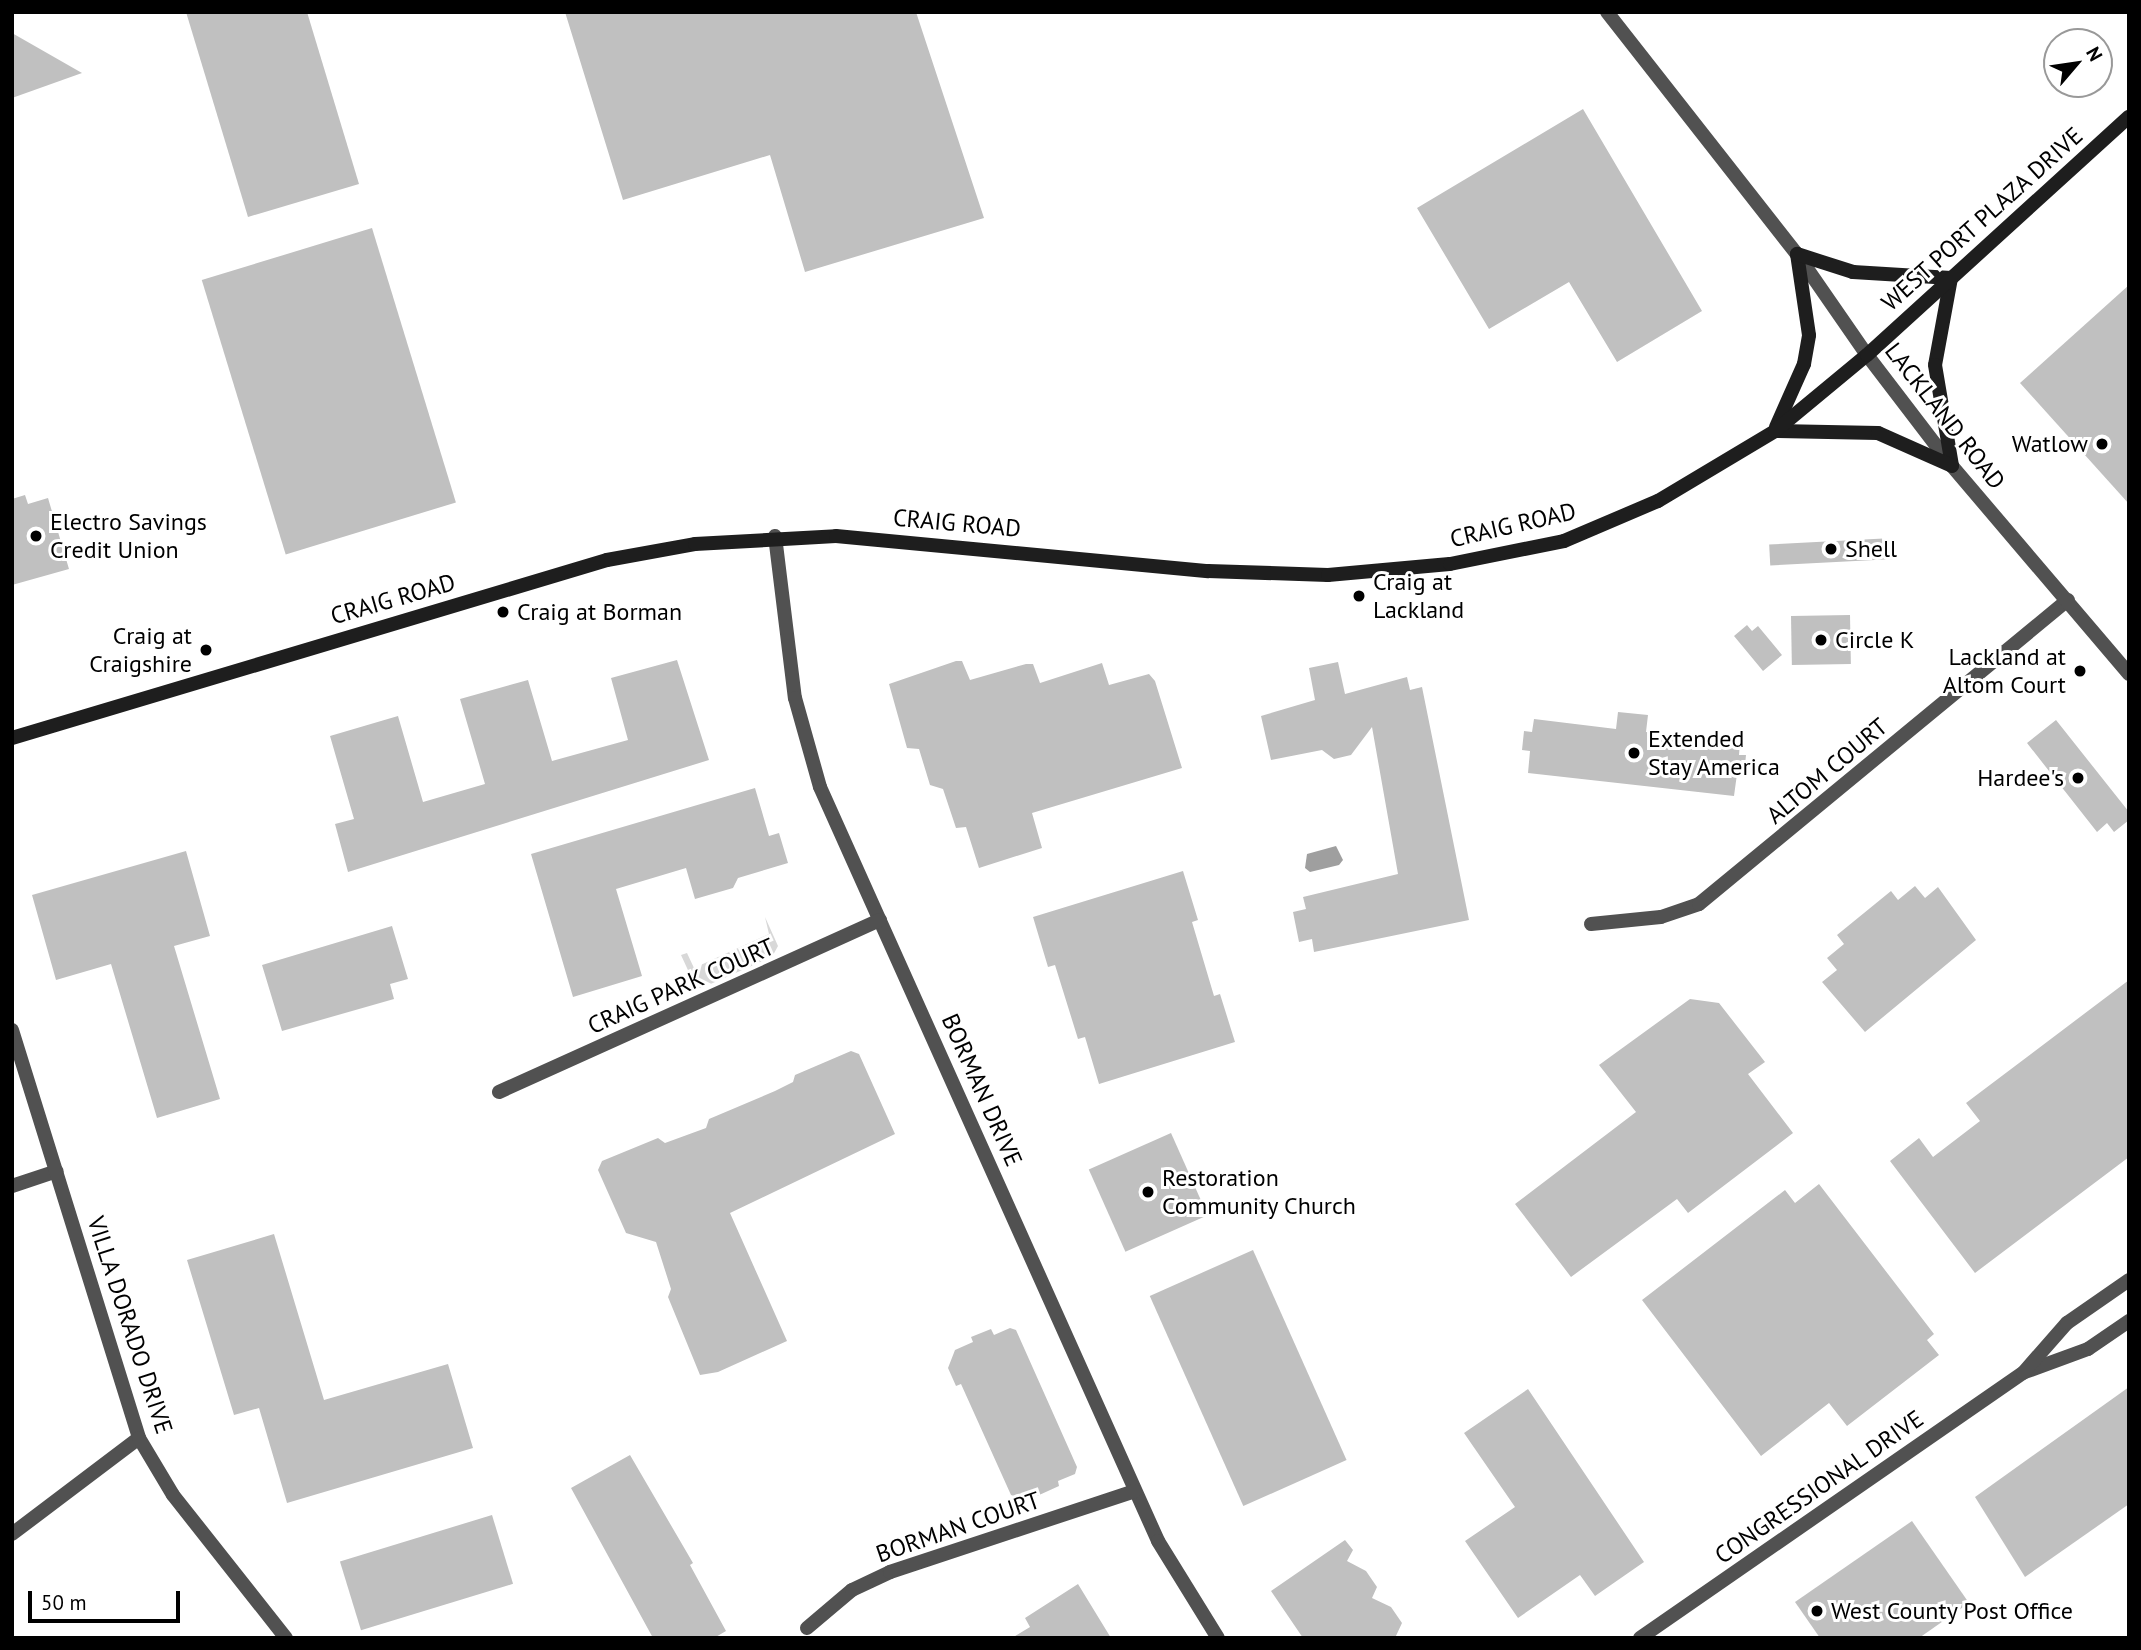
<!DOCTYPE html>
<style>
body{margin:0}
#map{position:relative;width:2141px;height:1650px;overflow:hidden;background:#fff;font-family:"PT Sans",sans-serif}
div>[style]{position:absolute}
.green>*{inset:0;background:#d8d8d8}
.water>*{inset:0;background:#9f9f9f}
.building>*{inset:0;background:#c0c0c0;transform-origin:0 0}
.minor>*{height:14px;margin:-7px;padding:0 7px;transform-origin:7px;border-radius:7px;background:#515151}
.tertiary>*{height:14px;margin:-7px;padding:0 7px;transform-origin:7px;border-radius:7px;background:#515151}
.secondary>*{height:14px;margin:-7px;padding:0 7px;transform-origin:7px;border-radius:7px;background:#1e1e1e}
.dots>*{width:19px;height:19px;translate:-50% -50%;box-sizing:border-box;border:4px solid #fff;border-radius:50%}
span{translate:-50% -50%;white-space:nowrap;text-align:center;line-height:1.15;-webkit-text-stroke:6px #fff;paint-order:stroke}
.street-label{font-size:24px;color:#000}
.poi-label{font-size:24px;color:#000}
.right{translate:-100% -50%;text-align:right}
.left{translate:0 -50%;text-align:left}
.frame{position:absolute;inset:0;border:14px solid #000;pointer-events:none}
.north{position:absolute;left:2043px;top:28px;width:70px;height:70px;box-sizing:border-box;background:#fff;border:2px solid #999;border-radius:50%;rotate:61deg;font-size:19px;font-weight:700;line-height:28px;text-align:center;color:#000}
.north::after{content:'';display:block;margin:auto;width:24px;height:32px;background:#000;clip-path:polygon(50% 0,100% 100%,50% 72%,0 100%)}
.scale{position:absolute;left:28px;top:1591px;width:152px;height:32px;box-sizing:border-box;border:4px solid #000;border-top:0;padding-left:9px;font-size:21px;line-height:24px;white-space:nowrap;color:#000;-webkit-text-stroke:5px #fff;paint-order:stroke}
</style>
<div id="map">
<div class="green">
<i style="clip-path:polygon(765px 917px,778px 946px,772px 957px,706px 986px,700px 988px,693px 981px,681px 955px,687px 953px,694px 968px,769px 934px)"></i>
</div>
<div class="water">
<i style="clip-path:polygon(1336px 846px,1343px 860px,1339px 865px,1310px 872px,1305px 868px,1307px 854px)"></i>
</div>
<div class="building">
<i style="clip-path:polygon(186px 12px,307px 12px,359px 184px,248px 217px)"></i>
<i style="clip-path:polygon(565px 12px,916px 12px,984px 218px,805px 272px,770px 155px,623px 200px)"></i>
<i style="clip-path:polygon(12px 33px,82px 73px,12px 98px)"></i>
<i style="clip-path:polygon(1583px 109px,1702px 311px,1617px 362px,1569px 282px,1489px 329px,1417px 208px)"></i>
<i style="left:372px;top:228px;width:287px;height:178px;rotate:73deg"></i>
<i style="clip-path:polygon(2129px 285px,2129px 504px,2020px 383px)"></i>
<i style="clip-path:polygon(25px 495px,28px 504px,48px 498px,69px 569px,12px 585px,12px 499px)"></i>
<i style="left:1893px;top:538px;width:21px;height:124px;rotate:87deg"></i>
<i style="left:1850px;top:615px;width:49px;height:59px;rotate:89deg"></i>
<i style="clip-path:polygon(1747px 625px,1752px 631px,1758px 626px,1782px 655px,1763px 671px,1734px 636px)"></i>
<i style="clip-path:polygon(677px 660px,709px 760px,348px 872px,335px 824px,354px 819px,330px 736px,398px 716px,423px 802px,485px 784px,460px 699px,528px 680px,552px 761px,628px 740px,611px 678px)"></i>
<i style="clip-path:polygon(956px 661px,962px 661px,970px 680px,1026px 664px,1033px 664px,1040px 683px,1102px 663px,1109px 685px,1149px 674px,1155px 681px,1182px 768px,1032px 813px,1042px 848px,979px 868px,966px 827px,956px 828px,943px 789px,930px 785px,919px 749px,907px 748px,889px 684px)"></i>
<i style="clip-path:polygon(1338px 662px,1345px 694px,1407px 677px,1410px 690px,1422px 687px,1469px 920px,1314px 952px,1312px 939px,1299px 942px,1293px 912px,1306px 909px,1303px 897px,1398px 874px,1372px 727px,1351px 755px,1334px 759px,1322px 750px,1271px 760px,1261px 716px,1315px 700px,1309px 668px)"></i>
<i style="clip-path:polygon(1618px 712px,1648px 715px,1646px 732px,1740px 743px,1739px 755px,1746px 755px,1744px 775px,1737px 774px,1734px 796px,1528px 773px,1530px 751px,1522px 750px,1524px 731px,1532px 732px,1534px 719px,1616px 729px)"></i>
<i style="clip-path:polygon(2056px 720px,2129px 812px,2129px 820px,2114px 832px,2107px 823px,2097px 832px,2027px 743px)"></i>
<i style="clip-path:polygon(755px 788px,769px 836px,779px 833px,788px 863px,738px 878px,733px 888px,695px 899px,686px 868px,616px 889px,642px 976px,573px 997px,531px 854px)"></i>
<i style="clip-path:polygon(186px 851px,210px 936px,174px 946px,220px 1099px,157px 1118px,111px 964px,56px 980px,32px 895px)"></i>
<i style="clip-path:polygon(1183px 871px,1198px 920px,1192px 922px,1214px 996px,1220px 994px,1235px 1042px,1099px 1084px,1085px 1037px,1078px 1039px,1055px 965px,1048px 967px,1033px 917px)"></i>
<i style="clip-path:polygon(1915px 886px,1925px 898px,1938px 887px,1976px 940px,1865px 1032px,1822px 982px,1837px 970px,1827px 958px,1844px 944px,1837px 935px,1891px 891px,1898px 900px)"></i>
<i style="clip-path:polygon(392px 926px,408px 979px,390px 984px,394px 999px,282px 1031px,262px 965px)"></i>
<i style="clip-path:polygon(2129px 980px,2129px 1157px,1975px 1273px,1890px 1161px,1919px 1138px,1933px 1157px,1980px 1121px,1966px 1103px)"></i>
<i style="clip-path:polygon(1690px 999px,1719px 1003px,1765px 1062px,1748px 1074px,1793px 1133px,1688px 1213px,1677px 1199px,1571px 1277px,1515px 1204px,1636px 1112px,1599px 1065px)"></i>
<i style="clip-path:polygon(851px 1051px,859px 1054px,895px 1134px,730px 1213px,787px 1341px,718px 1372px,700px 1375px,668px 1297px,671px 1289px,656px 1242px,626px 1233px,598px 1170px,602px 1161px,658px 1138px,665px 1143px,706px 1128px,709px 1119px,775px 1091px,793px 1082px,795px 1075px)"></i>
<i style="left:1171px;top:1133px;width:90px;height:90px;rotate:66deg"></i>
<i style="clip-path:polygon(1819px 1184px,1934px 1334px,1927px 1340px,1939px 1355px,1847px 1426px,1829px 1403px,1761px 1456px,1642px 1300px,1785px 1190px,1795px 1203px)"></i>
<i style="clip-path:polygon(274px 1234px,324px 1400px,448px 1364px,473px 1448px,287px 1503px,259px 1408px,234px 1415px,187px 1260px)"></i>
<i style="left:1253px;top:1250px;width:230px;height:113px;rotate:66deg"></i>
<i style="clip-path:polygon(1010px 1328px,1016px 1330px,1077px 1467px,1075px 1474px,1058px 1481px,1059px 1486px,1037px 1496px,1034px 1490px,1017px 1497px,1011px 1495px,961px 1384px,956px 1386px,948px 1368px,955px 1350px,973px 1342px,971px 1337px,991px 1329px,994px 1335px)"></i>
<i style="clip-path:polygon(2129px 1387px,2129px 1504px,2025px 1577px,1975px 1497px)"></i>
<i style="clip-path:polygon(1528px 1389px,1644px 1562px,1595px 1596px,1580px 1575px,1518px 1618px,1465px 1541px,1515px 1507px,1464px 1433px)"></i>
<i style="clip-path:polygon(630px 1455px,693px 1563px,690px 1565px,726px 1631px,714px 1638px,653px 1638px,571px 1488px)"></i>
<i style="left:492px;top:1515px;width:72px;height:159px;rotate:73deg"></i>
<i style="clip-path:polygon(1912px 1521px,1969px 1603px,1919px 1638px,1820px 1638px,1795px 1602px)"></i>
<i style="clip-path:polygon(1345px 1540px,1353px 1550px,1347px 1561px,1366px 1571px,1377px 1587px,1372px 1598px,1391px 1607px,1402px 1623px,1395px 1638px,1303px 1638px,1271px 1591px)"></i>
<i style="clip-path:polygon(1078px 1584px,1111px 1638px,1012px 1638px,1030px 1627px,1025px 1618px)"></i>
</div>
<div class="minor">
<i style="left:1607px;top:12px;width:308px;rotate:51.9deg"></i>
<i style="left:1797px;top:254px;width:123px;rotate:55.3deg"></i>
<i style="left:775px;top:536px;width:163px;rotate:83deg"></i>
<i style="left:795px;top:698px;width:92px;rotate:74.3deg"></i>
<i style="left:820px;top:787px;width:826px;rotate:65.85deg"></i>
<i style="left:1158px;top:1541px;width:114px;rotate:58.3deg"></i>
<i style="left:1591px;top:924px;width:70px;rotate:-5.7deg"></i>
<i style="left:1661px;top:917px;width:40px;rotate:-18.9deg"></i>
<i style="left:1699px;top:904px;width:478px;rotate:-39.5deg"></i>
<i style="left:499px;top:1092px;width:418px;rotate:-24.3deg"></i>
<i style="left:12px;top:1186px;width:47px;rotate:-18.4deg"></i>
<i style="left:2025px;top:1372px;width:67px;rotate:-20.1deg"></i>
<i style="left:2088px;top:1349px;width:50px;rotate:-34.3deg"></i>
<i style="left:12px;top:1534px;width:159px;rotate:-37.1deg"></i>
<i style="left:807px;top:1628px;width:59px;rotate:-40.2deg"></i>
<i style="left:852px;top:1590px;width:42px;rotate:-25.3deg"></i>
<i style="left:890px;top:1572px;width:258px;rotate:-18.3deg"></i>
<i style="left:1640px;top:1638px;width:466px;rotate:-34.7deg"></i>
<i style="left:2023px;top:1373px;width:67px;rotate:-48.7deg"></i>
<i style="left:2067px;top:1323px;width:75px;rotate:-34.7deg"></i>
</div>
<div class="tertiary">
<i style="left:1867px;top:355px;width:140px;rotate:52.6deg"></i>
<i style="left:1952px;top:466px;width:273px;rotate:49.6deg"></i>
<i style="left:12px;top:1030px;width:427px;rotate:72.7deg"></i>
<i style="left:139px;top:1438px;width:66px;rotate:59.2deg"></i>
<i style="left:173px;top:1495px;width:182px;rotate:51.7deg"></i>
</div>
<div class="secondary">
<i style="left:1951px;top:278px;width:88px;rotate:100.4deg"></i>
<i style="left:1935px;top:365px;width:102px;rotate:80.4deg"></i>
<i style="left:1776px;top:427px;width:69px;rotate:-66deg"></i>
<i style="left:1804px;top:364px;width:29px;rotate:-80deg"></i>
<i style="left:1809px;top:335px;width:82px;rotate:-98.4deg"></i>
<i style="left:1797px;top:254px;width:59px;rotate:17.8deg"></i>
<i style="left:1853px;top:272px;width:98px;rotate:3.5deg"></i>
<i style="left:1775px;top:431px;width:103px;rotate:1.1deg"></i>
<i style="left:1878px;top:433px;width:81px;rotate:24deg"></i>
<i style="left:12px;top:738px;width:621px;rotate:-16.66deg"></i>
<i style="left:607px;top:560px;width:89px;rotate:-10.3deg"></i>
<i style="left:695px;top:544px;width:141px;rotate:-3.2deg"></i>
<i style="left:836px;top:536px;width:374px;rotate:5.4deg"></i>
<i style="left:1208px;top:571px;width:120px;rotate:1.9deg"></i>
<i style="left:1328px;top:575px;width:122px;rotate:-5.2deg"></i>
<i style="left:1450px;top:564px;width:116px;rotate:-11.4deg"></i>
<i style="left:1564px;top:541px;width:102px;rotate:-23.1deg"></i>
<i style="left:1658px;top:501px;width:136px;rotate:-30.9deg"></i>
<i style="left:1775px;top:431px;width:119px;rotate:-39.6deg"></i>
<i style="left:1867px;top:355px;width:354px;rotate:-42.3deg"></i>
</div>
<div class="dots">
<i style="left:2102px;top:444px;background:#000"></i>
<i style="left:36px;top:536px;background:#000"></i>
<i style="left:1831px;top:549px;background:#000"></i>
<i style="left:1359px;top:596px;background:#000"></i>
<i style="left:503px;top:612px;background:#000"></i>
<i style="left:1821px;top:640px;background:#000"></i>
<i style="left:206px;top:650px;background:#000"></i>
<i style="left:2080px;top:671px;background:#000"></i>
<i style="left:1634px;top:753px;background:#000"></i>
<i style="left:2078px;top:778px;background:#000"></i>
<i style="left:1148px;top:1192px;background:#000"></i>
<i style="left:1817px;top:1611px;background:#000"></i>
</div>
<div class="street-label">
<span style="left:1982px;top:219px;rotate:-42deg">WEST PORT PLAZA DRIVE</span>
<span style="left:1945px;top:416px;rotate:52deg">LACKLAND ROAD</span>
<span style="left:957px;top:523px;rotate:5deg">CRAIG ROAD</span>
<span style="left:1513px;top:525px;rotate:-13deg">CRAIG ROAD</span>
<span style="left:393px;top:599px;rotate:-16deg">CRAIG ROAD</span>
<span style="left:1827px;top:771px;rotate:-40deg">ALTOM COURT</span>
<span style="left:681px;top:986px;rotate:-24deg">CRAIG PARK COURT</span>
<span style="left:982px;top:1090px;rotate:66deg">BORMAN DRIVE</span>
<span style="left:130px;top:1325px;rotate:72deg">VILLA DORADO DRIVE</span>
<span style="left:1819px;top:1487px;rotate:-35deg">CONGRESSIONAL DRIVE</span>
<span style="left:958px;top:1527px;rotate:-19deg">BORMAN COURT</span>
</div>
<div class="poi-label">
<span class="right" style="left:2088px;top:444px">Watlow</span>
<span class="left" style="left:50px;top:536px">Electro Savings<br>Credit Union</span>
<span class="left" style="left:1845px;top:549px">Shell</span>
<span class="left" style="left:1373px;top:596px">Craig at<br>Lackland</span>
<span class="left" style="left:517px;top:612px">Craig at Borman</span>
<span class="right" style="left:192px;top:650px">Craig at<br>Craigshire</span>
<span class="left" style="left:1835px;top:640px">Circle K</span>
<span class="right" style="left:2066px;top:671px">Lackland at<br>Altom Court</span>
<span class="left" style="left:1648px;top:753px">Extended<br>Stay America</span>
<span class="right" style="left:2064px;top:778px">Hardee's</span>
<span class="left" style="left:1162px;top:1192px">Restoration<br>Community Church</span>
<span class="left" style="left:1831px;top:1611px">West County Post Office</span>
</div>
<div class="frame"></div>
<div class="north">N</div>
<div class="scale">50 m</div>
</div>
